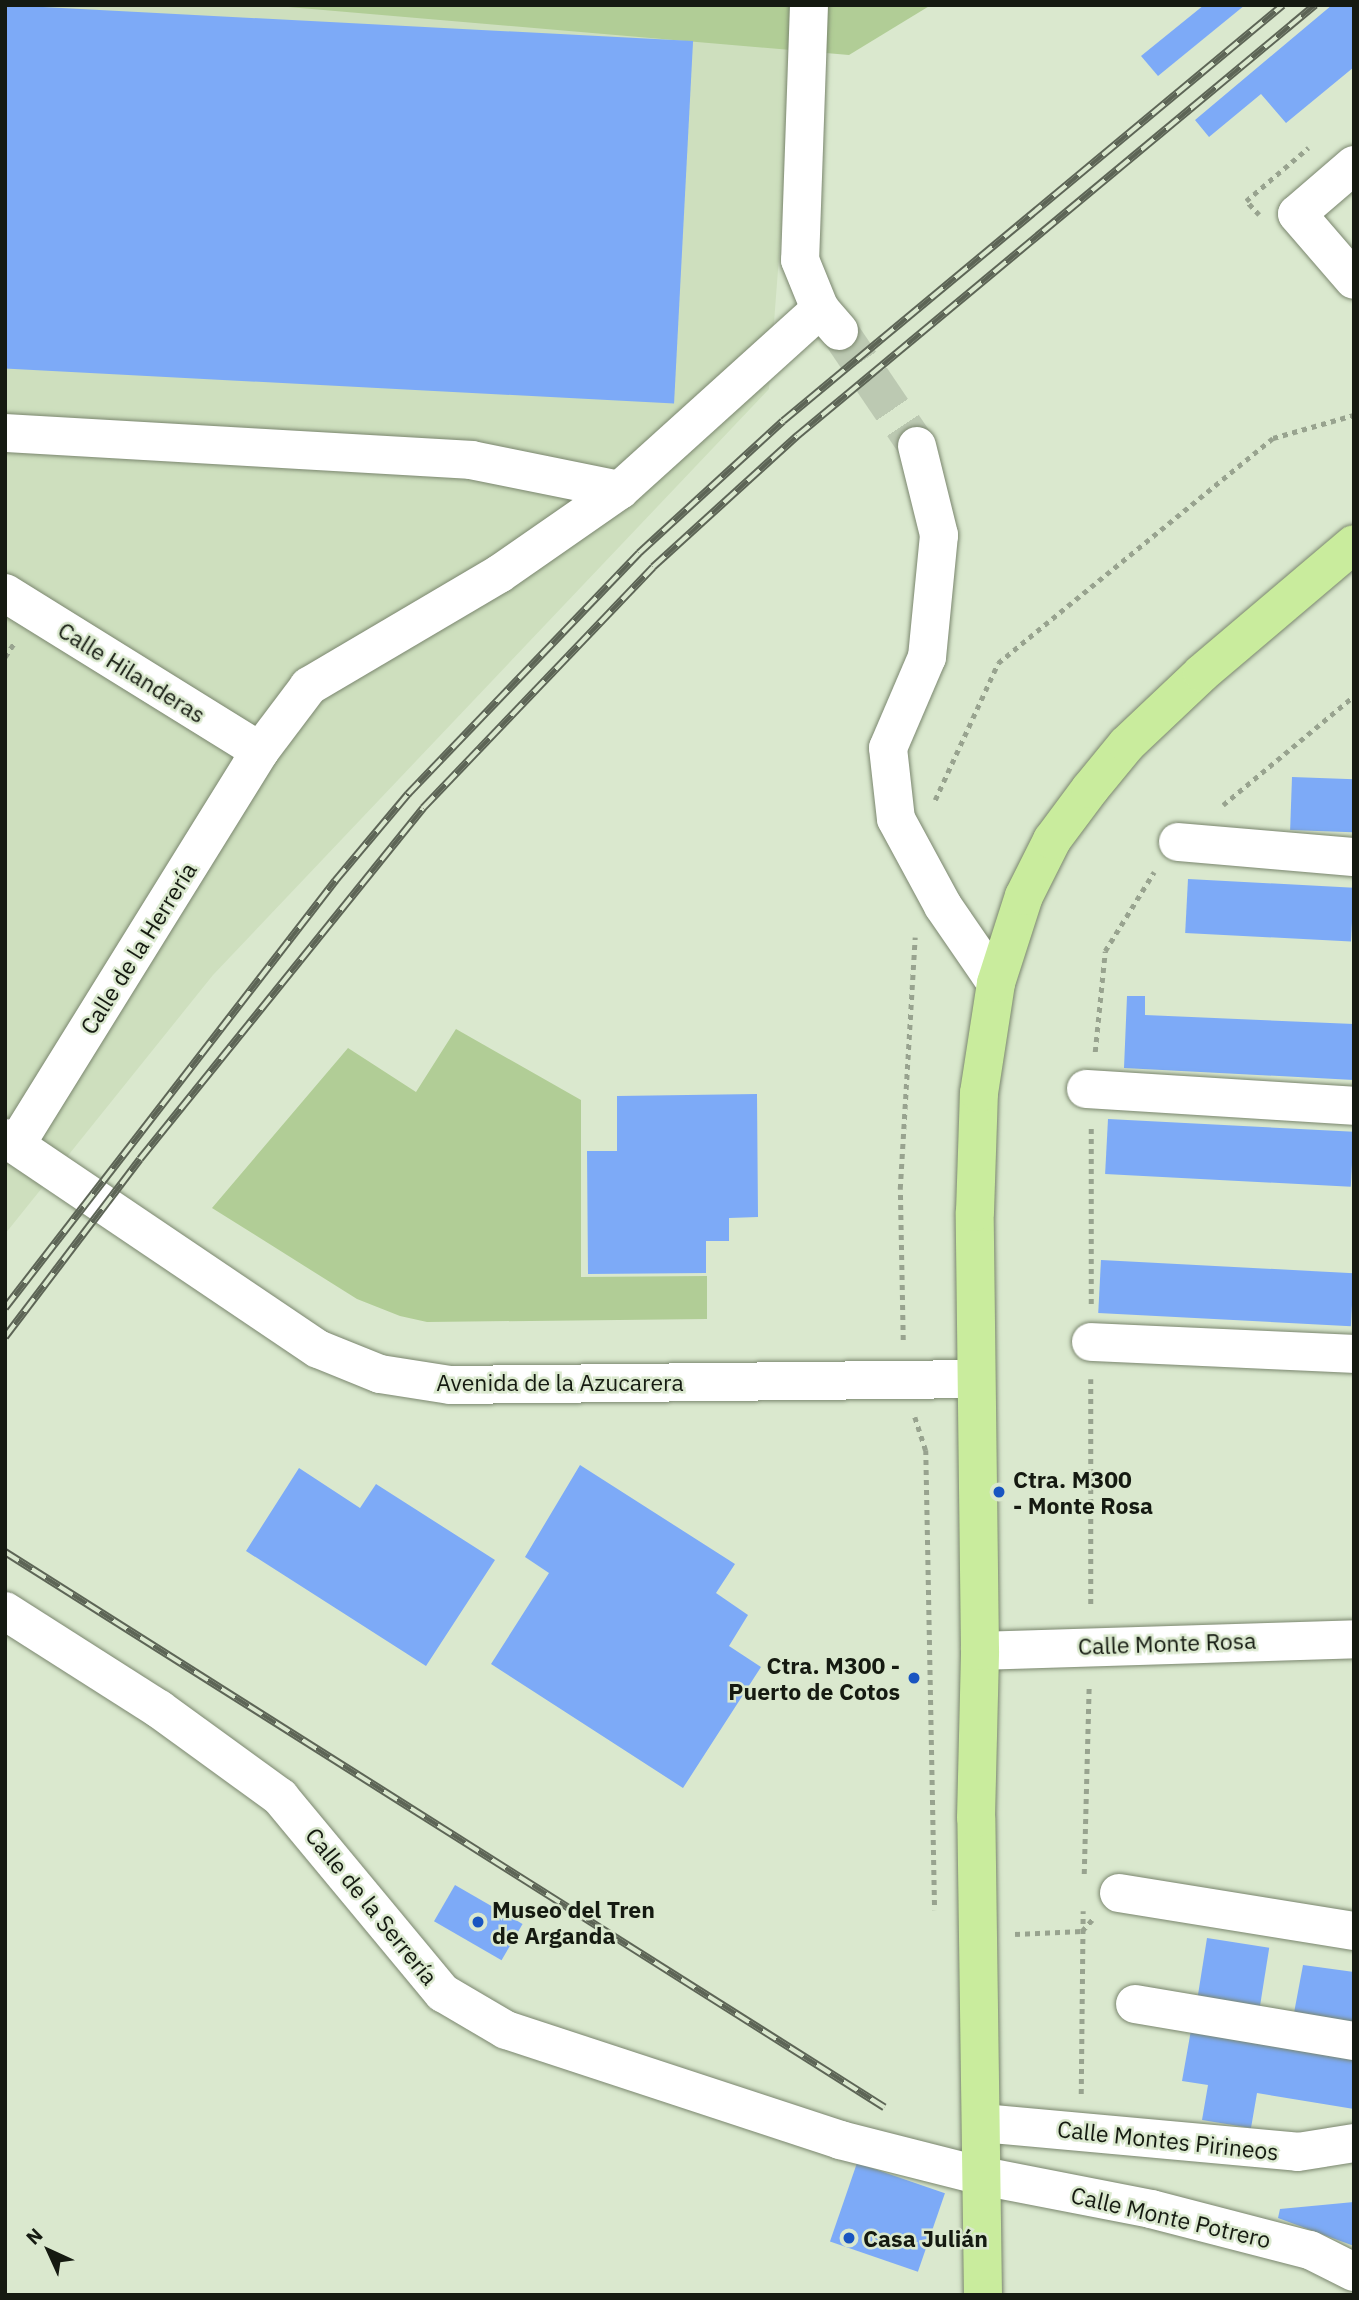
<!DOCTYPE html>
<meta charset="utf-8">
<style>
body{margin:0}
#map{position:relative;width:1359px;height:2300px;overflow:hidden;background:#dae8ce;font-family:"IBM Plex Sans",sans-serif}
div>[style]{position:absolute}
.built>*{inset:0;background:#cedfbe}
.green>*{inset:0;background:#b1cd96}
.building>*{inset:0;background:#7daaf7;transform-origin:0 0}
.minor-tunnel>*{height:38px;margin-top:-19px;transform-origin:0;background:repeating-linear-gradient(90deg,#bcc9b2 0 38px,transparent 0 57px)}
.path>*{height:4.5px;margin-top:-2.25px;transform-origin:0;background:repeating-linear-gradient(90deg,#98a38f 0 5px,transparent 0 10px)}
.roads{filter:drop-shadow(0 0 2px #7a866e) drop-shadow(0 0 2px #7a866e)}
.minor>*{height:38px;margin:-19px;padding:0 19px;transform-origin:19px;border-radius:19px;background:#fff}
.major>*{height:38px;margin:-19px;padding:0 19px;transform-origin:19px;border-radius:19px;background:#c9ec9d}
.rail>*{height:8px;margin-top:-4px;transform-origin:0;background:repeating-linear-gradient(90deg,#dae8ce 0 16px,#5d6556 0 32px);box-sizing:border-box;border-block:2px solid #5d6556}
.dots>*{width:19px;height:19px;translate:-50% -50%;box-sizing:border-box;border:4px solid #dae8ce;border-radius:50%}
span{translate:-50% -50%;white-space:nowrap;text-align:center;line-height:1.15;-webkit-text-stroke:5px #dae8ce;paint-order:stroke}
.street-label{font-size:23px;color:#151a11}
.poi-label{font-size:23px;color:#151a11;font-weight:700}
.left{translate:0 -50%;text-align:left}
.right{translate:-100% -50%;text-align:right}
.frame{position:absolute;inset:0;border:7px solid #151a11;pointer-events:none}
.north{position:absolute;left:14px;top:2216px;width:70px;height:70px;-webkit-text-stroke:5px #dae8ce;paint-order:stroke;rotate:315deg;font-size:19px;font-weight:700;line-height:28px;text-align:center;color:#151a11}
.north::after{content:'';display:block;margin:auto;width:24px;height:32px;background:#151a11;clip-path:polygon(50% 0,100% 100%,50% 72%,0 100%)}
</style>
<div id="map">
<div class="built">
<i style="clip-path:polygon(5px 5px,798px 5px,769px 389px,213px 975px,5px 1234px)"></i>
</div>
<div class="green">
<i style="clip-path:polygon(265px 5px,931px 5px,849px 55px)"></i>
<i style="clip-path:polygon(456px 1029px,581px 1100px,581px 1277px,707px 1276px,707px 1319px,427px 1322px,400px 1316px,357px 1299px,212px 1208px,348px 1048px,416px 1092px)"></i>
</div>
<div class="building">
<i style="left:5px;top:5px;width:689px;height:363px;rotate:3deg"></i>
<i style="clip-path:polygon(1204px 5px,1245px 5px,1158px 76px,1141px 56px)"></i>
<i style="clip-path:polygon(1332px 5px,1354px 5px,1354px 67px,1286px 123px,1261px 94px,1209px 137px,1195px 120px)"></i>
<i style="left:1292px;top:777px;width:62px;height:53px;rotate:2deg"></i>
<i style="left:1188px;top:879px;width:166px;height:54px;rotate:3deg"></i>
<i style="clip-path:polygon(1127px 996px,1145px 996px,1145px 1015px,1354px 1024px,1354px 1080px,1124px 1068px)"></i>
<i style="clip-path:polygon(757px 1094px,758px 1217px,729px 1218px,729px 1241px,706px 1241px,706px 1273px,588px 1274px,587px 1151px,617px 1151px,617px 1096px)"></i>
<i style="left:1108px;top:1119px;width:246px;height:55px;rotate:3deg"></i>
<i style="left:1101px;top:1260px;width:253px;height:53px;rotate:3deg"></i>
<i style="clip-path:polygon(580px 1465px,735px 1564px,716px 1593px,748px 1615px,729px 1646px,761px 1667px,683px 1788px,491px 1664px,549px 1573px,525px 1557px)"></i>
<i style="clip-path:polygon(299px 1468px,360px 1508px,376px 1484px,495px 1560px,426px 1666px,246px 1551px)"></i>
<i style="left:455px;top:1885px;width:78px;height:42px;rotate:30deg"></i>
<i style="left:1207px;top:1938px;width:63px;height:61px;rotate:9deg"></i>
<i style="clip-path:polygon(1303px 1965px,1354px 1972px,1354px 2023px,1294px 2013px)"></i>
<i style="clip-path:polygon(1191px 2030px,1354px 2058px,1354px 2109px,1257px 2093px,1251px 2128px,1202px 2120px,1208px 2085px,1182px 2081px)"></i>
<i style="left:857px;top:2163px;width:93px;height:83px;rotate:19deg"></i>
<i style="clip-path:polygon(1354px 2202px,1354px 2246px,1278px 2218px,1280px 2209px)"></i>
</div>
<div class="minor-tunnel">
<i style="left:839px;top:331px;width:139px;rotate:55.9deg"></i>
</div>
<div class="path">
<i style="left:1259px;top:215px;width:19px;rotate:-133deg"></i>
<i style="left:1246px;top:201px;width:82px;rotate:-40.5deg"></i>
<i style="left:5px;top:657px;width:17px;rotate:-57deg"></i>
<i style="left:935px;top:800px;width:151px;rotate:-65.3deg"></i>
<i style="left:998px;top:663px;width:355px;rotate:-39.3deg"></i>
<i style="left:1273px;top:438px;width:84px;rotate:-15.9deg"></i>
<i style="left:1223px;top:805px;width:170px;rotate:-39.8deg"></i>
<i style="left:1095px;top:1052px;width:101px;rotate:-84.3deg"></i>
<i style="left:1105px;top:951px;width:93px;rotate:-58.2deg"></i>
<i style="left:1091px;top:1304px;width:177px;rotate:-90deg"></i>
<i style="left:903px;top:1340px;width:151px;rotate:-91.1deg"></i>
<i style="left:900px;top:1189px;width:252px;rotate:-86.6deg"></i>
<i style="left:1091px;top:1379px;width:229px;rotate:90deg"></i>
<i style="left:915px;top:1417px;width:35px;rotate:72deg"></i>
<i style="left:926px;top:1450px;width:460px;rotate:88.9deg"></i>
<i style="left:1084px;top:1874px;width:187px;rotate:-88.5deg"></i>
<i style="left:1015px;top:1934px;width:67px;rotate:-2.6deg"></i>
<i style="left:1082px;top:1931px;width:15px;rotate:-48deg"></i>
<i style="left:1081px;top:2094px;width:183px;rotate:-89.4deg"></i>
</div>
<div class="roads">
<div class="minor">
<i style="left:809px;top:5px;width:255px;rotate:92deg"></i>
<i style="left:800px;top:260px;width:53px;rotate:67.8deg"></i>
<i style="left:820px;top:309px;width:29px;rotate:49deg"></i>
<i style="left:1354px;top:165px;width:75px;rotate:139.3deg"></i>
<i style="left:1297px;top:214px;width:87px;rotate:49.2deg"></i>
<i style="left:5px;top:433px;width:467px;rotate:3.3deg"></i>
<i style="left:471px;top:460px;width:152px;rotate:11.4deg"></i>
<i style="left:620px;top:490px;width:147px;rotate:145.2deg"></i>
<i style="left:499px;top:574px;width:221px;rotate:149.5deg"></i>
<i style="left:309px;top:686px;width:81px;rotate:127deg"></i>
<i style="left:260px;top:751px;width:463px;rotate:121.8deg"></i>
<i style="left:917px;top:446px;width:92px;rotate:76.1deg"></i>
<i style="left:939px;top:535px;width:123px;rotate:95.6deg"></i>
<i style="left:927px;top:657px;width:99px;rotate:113.2deg"></i>
<i style="left:888px;top:748px;width:71px;rotate:83.6deg"></i>
<i style="left:896px;top:819px;width:99px;rotate:61.6deg"></i>
<i style="left:943px;top:906px;width:93px;rotate:55.5deg"></i>
<i style="left:620px;top:490px;width:270px;rotate:-42.1deg"></i>
<i style="left:5px;top:593px;width:300px;rotate:31.8deg"></i>
<i style="left:1178px;top:842px;width:177px;rotate:4.9deg"></i>
<i style="left:1086px;top:1089px;width:269px;rotate:3.6deg"></i>
<i style="left:5px;top:1138px;width:377px;rotate:34deg"></i>
<i style="left:318px;top:1349px;width:67px;rotate:22deg"></i>
<i style="left:380px;top:1374px;width:71px;rotate:8.9deg"></i>
<i style="left:450px;top:1385px;width:526px;rotate:-0.65deg"></i>
<i style="left:1091px;top:1342px;width:263px;rotate:2.6deg"></i>
<i style="left:5px;top:1611px;width:183px;rotate:32.5deg"></i>
<i style="left:159px;top:1709px;width:150px;rotate:36deg"></i>
<i style="left:280px;top:1797px;width:255px;rotate:50.3deg"></i>
<i style="left:443px;top:1993px;width:73px;rotate:30.4deg"></i>
<i style="left:506px;top:2030px;width:352px;rotate:18.2deg"></i>
<i style="left:840px;top:2140px;width:146px;rotate:14.2deg"></i>
<i style="left:982px;top:2176px;width:172px;rotate:11deg"></i>
<i style="left:1151px;top:2209px;width:164px;rotate:14.5deg"></i>
<i style="left:1310px;top:2250px;width:49px;rotate:26.6deg"></i>
<i style="left:980px;top:1651px;width:374px;rotate:-1.8deg"></i>
<i style="left:1119px;top:1893px;width:238px;rotate:9.2deg"></i>
<i style="left:1135px;top:2004px;width:222px;rotate:9.6deg"></i>
<i style="left:982px;top:2123px;width:317px;rotate:5.2deg"></i>
<i style="left:1298px;top:2152px;width:57px;rotate:-9.1deg"></i>
</div>
<div class="major">
<i style="left:983px;top:2295px;width:477px;rotate:-90.8deg"></i>
<i style="left:976px;top:1818px;width:167px;rotate:-88.6deg"></i>
<i style="left:980px;top:1651px;width:439px;rotate:-90.7deg"></i>
<i style="left:975px;top:1212px;width:119px;rotate:-88.1deg"></i>
<i style="left:979px;top:1093px;width:111px;rotate:-81.2deg"></i>
<i style="left:996px;top:983px;width:91px;rotate:-72.2deg"></i>
<i style="left:1024px;top:896px;width:63px;rotate:-63.4deg"></i>
<i style="left:1052px;top:840px;width:64px;rotate:-53.3deg"></i>
<i style="left:1090px;top:789px;width:58px;rotate:-50.6deg"></i>
<i style="left:1127px;top:744px;width:103px;rotate:-43.4deg"></i>
<i style="left:1202px;top:673px;width:199px;rotate:-40.3deg"></i>
</div>
</div>
<div class="rail">
<i style="left:5px;top:1308px;width:540px;rotate:-52.3deg"></i>
<i style="left:335px;top:881px;width:114px;rotate:-50deg"></i>
<i style="left:408px;top:794px;width:334px;rotate:-46.2deg"></i>
<i style="left:639px;top:553px;width:195px;rotate:-42.5deg"></i>
<i style="left:783px;top:421px;width:650px;rotate:-39.76deg"></i>
<i style="left:5px;top:1337px;width:223px;rotate:-52.8deg"></i>
<i style="left:140px;top:1159px;width:451px;rotate:-51.1deg"></i>
<i style="left:423px;top:808px;width:333px;rotate:-46.3deg"></i>
<i style="left:653px;top:567px;width:195px;rotate:-42.3deg"></i>
<i style="left:797px;top:436px;width:674px;rotate:-39.76deg"></i>
<i style="left:5px;top:1552px;width:1040px;rotate:32.27deg"></i>
</div>
<div class="dots">
<i style="left:999px;top:1492px;background:#1955c1"></i>
<i style="left:914px;top:1678px;background:#1955c1"></i>
<i style="left:478px;top:1922px;background:#1955c1"></i>
<i style="left:849px;top:2238px;background:#1955c1"></i>
</div>
<div class="street-label">
<span style="left:132px;top:672px;rotate:32deg">Calle Hilanderas</span>
<span style="left:138px;top:948px;rotate:-58deg">Calle de la Herrería</span>
<span style="left:560px;top:1382px">Avenida de la Azucarera</span>
<span style="left:1167px;top:1643px;rotate:-2deg">Calle Monte Rosa</span>
<span style="left:372px;top:1906px;rotate:51deg">Calle de la Serrería</span>
<span style="left:1168px;top:2140px;rotate:6deg">Calle Montes Pirineos</span>
<span style="left:1171px;top:2217px;rotate:13deg">Calle Monte Potrero</span>
</div>
<div class="poi-label">
<span class="left" style="left:1013px;top:1492px">Ctra. M300<br>- Monte Rosa</span>
<span class="right" style="left:900px;top:1678px">Ctra. M300 -<br>Puerto de Cotos</span>
<span class="left" style="left:492px;top:1922px">Museo del Tren<br>de Arganda</span>
<span class="left" style="left:863px;top:2238px">Casa Julián</span>
</div>
<div class="frame"></div>
<div class="north">N</div>
</div>
